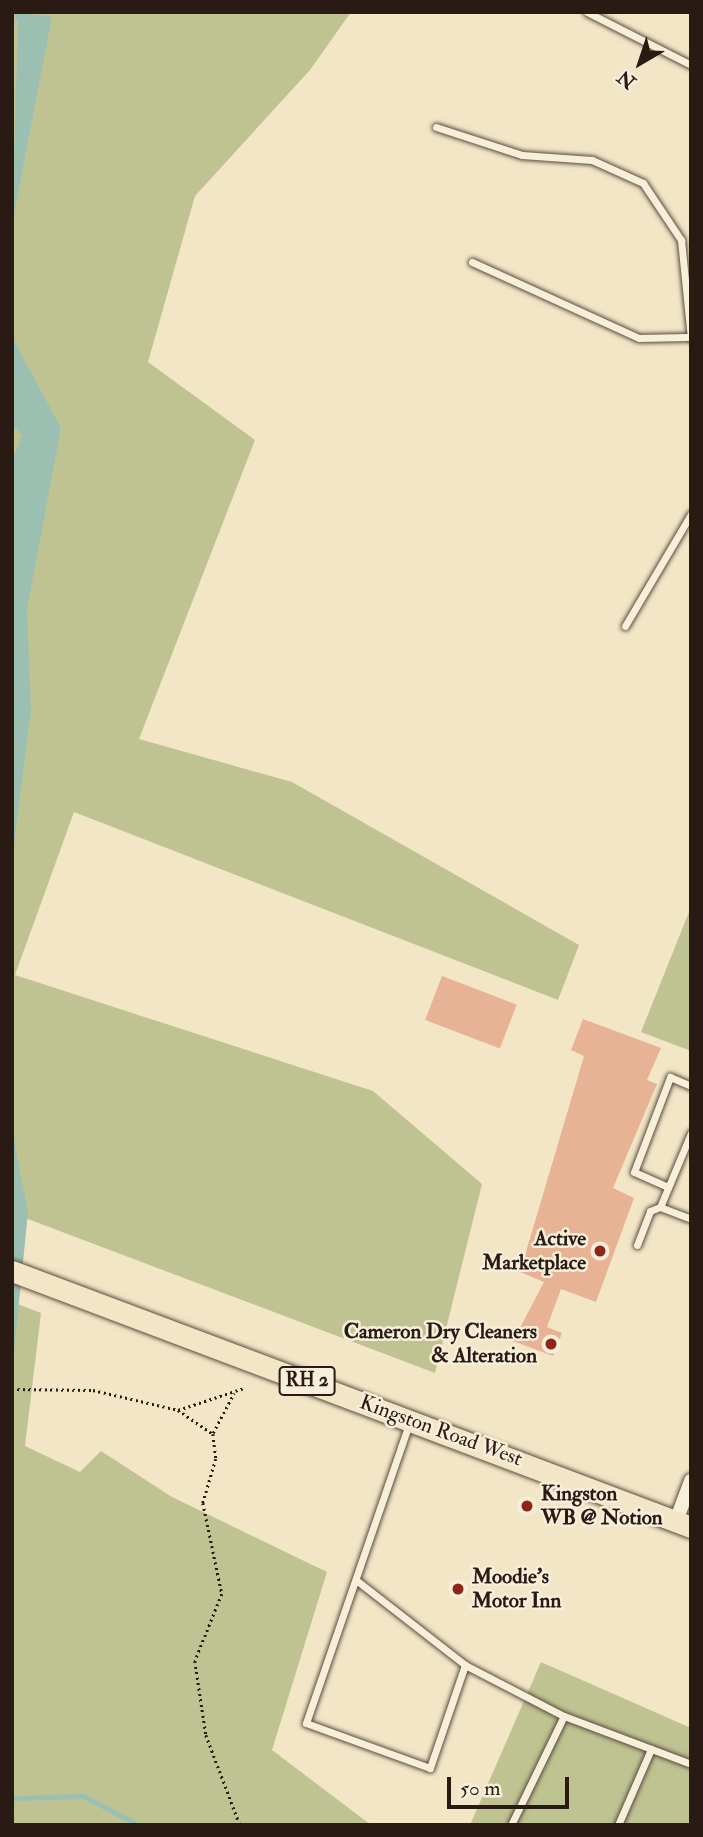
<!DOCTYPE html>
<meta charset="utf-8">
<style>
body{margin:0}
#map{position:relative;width:703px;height:1837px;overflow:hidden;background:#f2e6c6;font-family:"IM FELL Double Pica",serif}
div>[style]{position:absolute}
.green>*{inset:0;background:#bfc391}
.water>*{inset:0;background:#9bc0b2}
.stream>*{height:5px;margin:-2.5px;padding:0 2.5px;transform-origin:2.5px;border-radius:2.5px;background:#9bc0b2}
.building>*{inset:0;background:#e8b395;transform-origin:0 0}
.path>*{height:2.5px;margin-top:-1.25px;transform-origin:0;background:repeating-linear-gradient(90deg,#291a13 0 2px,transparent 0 5.5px)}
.roads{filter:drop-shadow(0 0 2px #5b4d40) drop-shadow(0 0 2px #5b4d40)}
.service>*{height:7px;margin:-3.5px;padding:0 3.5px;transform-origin:3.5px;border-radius:3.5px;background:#f7efda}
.minor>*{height:14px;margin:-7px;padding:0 7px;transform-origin:7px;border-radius:7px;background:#f7efda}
.primary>*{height:21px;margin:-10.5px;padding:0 10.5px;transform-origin:10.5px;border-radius:10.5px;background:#f2e6c6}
.dots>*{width:19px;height:19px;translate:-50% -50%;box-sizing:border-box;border:4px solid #f7efda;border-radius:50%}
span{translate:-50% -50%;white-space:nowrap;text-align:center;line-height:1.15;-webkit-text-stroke:5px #f7efda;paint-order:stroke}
.shield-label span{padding:2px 5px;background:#f7efda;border:2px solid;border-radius:5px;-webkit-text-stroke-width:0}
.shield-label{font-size:19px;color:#291a13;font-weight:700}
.poi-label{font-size:21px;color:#291a13;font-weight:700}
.right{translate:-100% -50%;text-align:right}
.left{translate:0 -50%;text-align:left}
.street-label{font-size:21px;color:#291a13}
.frame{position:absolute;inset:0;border:14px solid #291a13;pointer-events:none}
.north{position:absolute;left:605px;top:28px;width:70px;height:70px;-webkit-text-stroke:5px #f7efda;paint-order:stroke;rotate:219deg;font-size:19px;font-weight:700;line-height:28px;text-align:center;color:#291a13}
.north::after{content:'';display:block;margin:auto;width:24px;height:32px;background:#291a13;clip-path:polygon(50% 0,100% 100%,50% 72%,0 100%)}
.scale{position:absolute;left:447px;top:1777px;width:122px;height:32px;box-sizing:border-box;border:4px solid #291a13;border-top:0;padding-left:9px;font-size:21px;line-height:24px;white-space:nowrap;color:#291a13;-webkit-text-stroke:5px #f7efda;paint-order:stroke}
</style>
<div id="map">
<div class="green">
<i style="clip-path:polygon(12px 12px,351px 12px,310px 70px,195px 196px,148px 362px,255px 440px,139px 739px,292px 782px,579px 945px,558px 1000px,74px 812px,15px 975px,373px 1091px,482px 1184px,435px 1373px,12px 1213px)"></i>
<i style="clip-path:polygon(691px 907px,691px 1051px,641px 1032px)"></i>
<i style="clip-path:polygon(12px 1302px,41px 1313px,25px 1446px,80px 1472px,101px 1451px,172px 1497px,327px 1572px,272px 1750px,371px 1825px,12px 1825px)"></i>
<i style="clip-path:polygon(541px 1662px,691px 1728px,691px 1825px,470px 1825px)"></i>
</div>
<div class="water">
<i style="clip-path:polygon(12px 12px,52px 17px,12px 224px,18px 23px)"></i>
<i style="clip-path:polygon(12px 337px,61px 428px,27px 609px,31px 711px,12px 860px,12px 461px,22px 436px,12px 424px)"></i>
<i style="clip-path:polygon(12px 1129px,28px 1212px,12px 1372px)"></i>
</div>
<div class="stream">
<i style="left:12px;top:1798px;width:72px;rotate:-1.6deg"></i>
<i style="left:84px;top:1796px;width:61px;rotate:28.2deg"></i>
</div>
<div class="building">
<i style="left:442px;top:976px;width:80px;height:47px;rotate:21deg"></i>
<i style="clip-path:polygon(583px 1019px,661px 1048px,647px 1080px,657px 1084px,613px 1188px,634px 1198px,596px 1302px,561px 1289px,547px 1327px,562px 1333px,553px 1356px,513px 1341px,544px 1282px,520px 1272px,584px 1056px,571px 1050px)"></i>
</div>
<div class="path">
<i style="left:12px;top:1389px;width:81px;rotate:0.7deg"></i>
<i style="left:93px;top:1390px;width:87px;rotate:13.2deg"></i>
<i style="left:178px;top:1410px;width:42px;rotate:34.4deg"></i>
<i style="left:213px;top:1434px;width:25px;rotate:83deg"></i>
<i style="left:216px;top:1459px;width:46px;rotate:106.5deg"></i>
<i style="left:203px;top:1503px;width:93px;rotate:78.2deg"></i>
<i style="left:222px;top:1594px;width:72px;rotate:111.9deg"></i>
<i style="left:195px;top:1661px;width:75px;rotate:81.5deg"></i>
<i style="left:206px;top:1735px;width:96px;rotate:69.3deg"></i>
<i style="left:178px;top:1410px;width:70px;rotate:-18.4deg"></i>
<i style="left:213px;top:1433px;width:45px;rotate:-62.3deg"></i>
</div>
<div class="roads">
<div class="service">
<i style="left:587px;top:12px;width:117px;rotate:27deg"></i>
<i style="left:436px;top:127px;width:90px;rotate:18deg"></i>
<i style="left:522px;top:155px;width:70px;rotate:4.1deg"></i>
<i style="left:592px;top:160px;width:56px;rotate:24.3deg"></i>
<i style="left:643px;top:183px;width:69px;rotate:56.3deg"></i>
<i style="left:681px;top:240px;width:99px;rotate:84.2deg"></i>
<i style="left:472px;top:262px;width:183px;rotate:24.5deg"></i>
<i style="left:639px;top:338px;width:48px;rotate:-1.2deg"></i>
<i style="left:625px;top:626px;width:130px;rotate:-59.5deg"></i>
<i style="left:691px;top:1133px;width:80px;rotate:112.7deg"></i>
<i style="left:660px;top:1207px;width:33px;rotate:21deg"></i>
<i style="left:668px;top:1187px;width:37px;rotate:-156deg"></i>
<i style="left:634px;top:1172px;width:102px;rotate:-69.2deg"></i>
<i style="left:670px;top:1077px;width:23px;rotate:23deg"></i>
<i style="left:637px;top:1245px;width:36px;rotate:-69deg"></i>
<i style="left:650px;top:1211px;width:11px;rotate:-22deg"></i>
<i style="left:356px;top:1580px;width:138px;rotate:37.9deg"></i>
<i style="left:465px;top:1665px;width:109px;rotate:108.8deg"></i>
<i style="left:430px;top:1768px;width:132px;rotate:-160.1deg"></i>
<i style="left:306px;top:1723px;width:292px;rotate:-71deg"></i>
<i style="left:401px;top:1447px;width:24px;rotate:-71deg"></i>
<i style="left:465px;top:1665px;width:111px;rotate:27.3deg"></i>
<i style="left:564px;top:1716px;width:136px;rotate:20.7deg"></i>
<i style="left:511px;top:1825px;width:121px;rotate:-64.1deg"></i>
<i style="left:618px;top:1825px;width:83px;rotate:-66.5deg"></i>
</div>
<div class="minor">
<i style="left:676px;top:1521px;width:43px;rotate:-69.4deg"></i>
</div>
<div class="primary">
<i style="left:12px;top:1271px;width:726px;rotate:20.66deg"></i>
</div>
</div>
<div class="dots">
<i style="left:600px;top:1251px;background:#8f2418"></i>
<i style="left:551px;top:1344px;background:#8f2418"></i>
<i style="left:527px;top:1506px;background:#8f2418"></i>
<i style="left:458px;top:1589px;background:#8f2418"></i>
</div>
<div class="shield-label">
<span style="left:307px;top:1381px">RH 2</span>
</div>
<div class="poi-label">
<span class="right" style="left:586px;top:1251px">Active<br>Marketplace</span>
<span class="right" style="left:537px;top:1344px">Cameron Dry Cleaners<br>&amp; Alteration</span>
<span class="left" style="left:541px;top:1506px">Kingston<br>WB @ Notion</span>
<span class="left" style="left:472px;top:1589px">Moodie’s<br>Motor Inn</span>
</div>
<div class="street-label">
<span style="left:441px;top:1431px;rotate:20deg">Kingston Road West</span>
</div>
<div class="frame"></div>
<div class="north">N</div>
<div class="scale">50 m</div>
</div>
